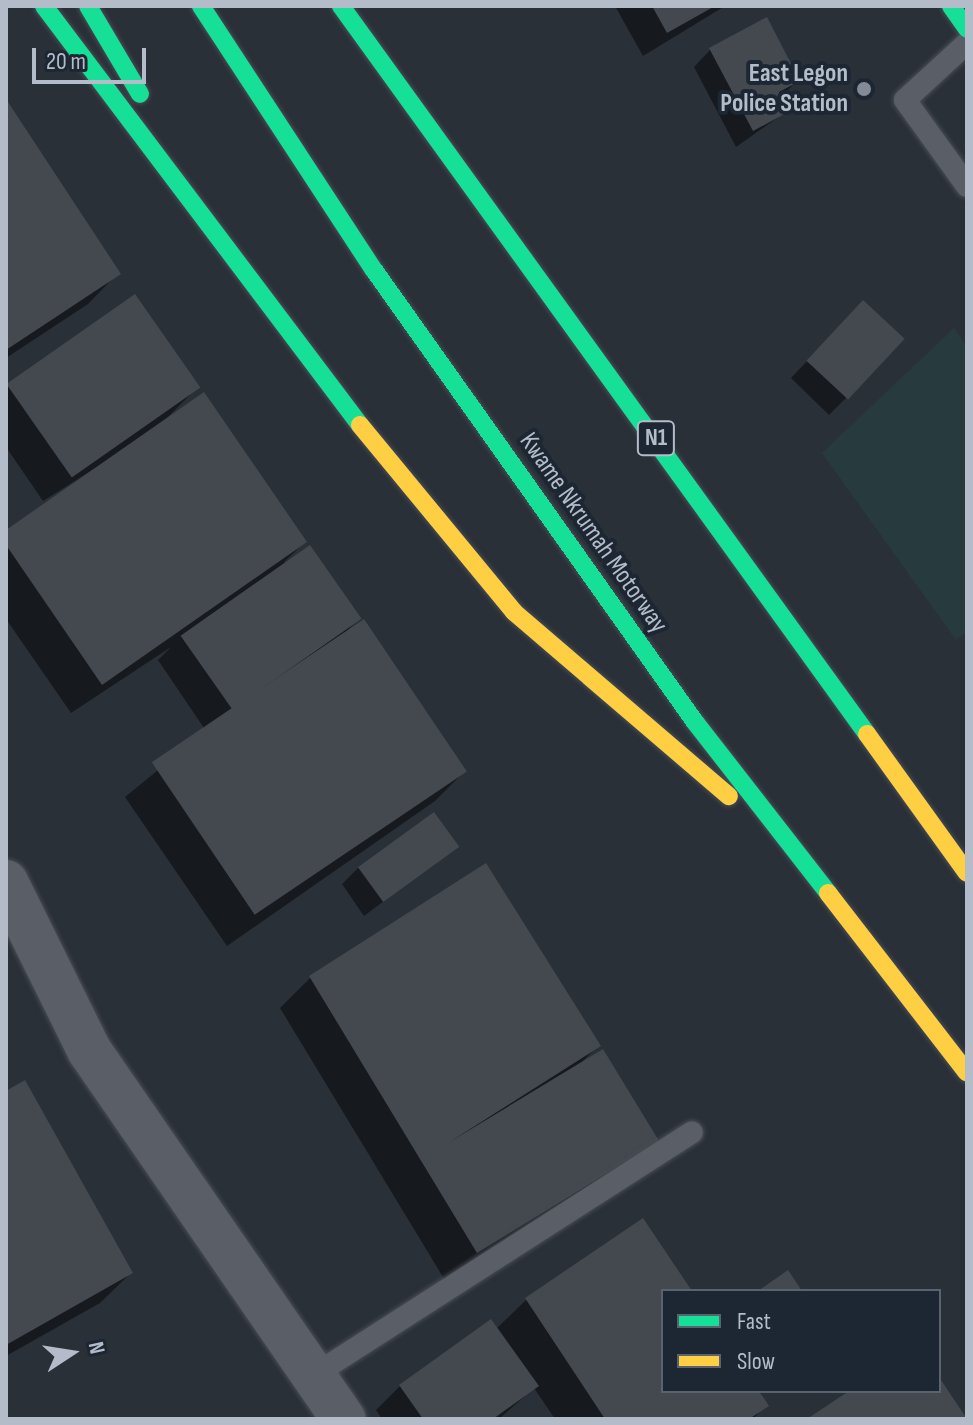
<!DOCTYPE html>
<style>
body{margin:0}
#map{position:relative;width:973px;height:1425px;overflow:hidden;background:#2a3038;font-family:"Sofia Sans Condensed",sans-serif}
div>[style]{position:absolute}
.green>*{inset:0;background:#273a3e}
.shadow>*{inset:0;background:#0007}
.building>*{inset:0;background:#444950;transform-origin:0 0}
.roads{filter:drop-shadow(0 0 2px #484c53) drop-shadow(0 0 2px #484c53)}
.lane>*{height:22px;margin:-11px;padding:0 11px;transform-origin:11px;border-radius:11px;background:#5a5e66}
.street>*{height:44px;margin:-22px;padding:0 22px;transform-origin:22px;border-radius:22px;background:#5a5e66}
.fast>*{height:18px;margin:-9px;padding:0 9px;transform-origin:9px;border-radius:9px;background:#16e098}
.slow>*{height:18px;margin:-9px;padding:0 9px;transform-origin:9px;border-radius:9px;background:#ffcf43}
.dots>*{width:22px;height:22px;translate:-50% -50%;box-sizing:border-box;border:4px solid #1d2633;border-radius:50%}
span{translate:-50% -50%;white-space:nowrap;text-align:center;line-height:1.15;-webkit-text-stroke:8px #1d2633;paint-order:stroke}
.shield-label span{padding:2px 6px;background:#1d2633;border:2px solid;border-radius:6px;-webkit-text-stroke-width:0}
.shield-label{font-size:24px;color:#b4bcc9;font-weight:700}
.poi-label{font-size:26px;color:#b4bcc9;font-weight:700}
.right{translate:-100% -50%;text-align:right}
.street-label{font-size:26px;color:#b4bcc9}
.frame{position:absolute;inset:0;border:8px solid #b4bcc9;pointer-events:none}
.legend{position:absolute;left:661px;top:1289px;width:280px;height:104px;box-sizing:border-box;background:#1d2633;border:2px solid #59626f;margin:0;padding:10px 14px;list-style:none;font-size:24px;color:#b4bcc9}
.legend li{display:flex;align-items:center;gap:16px;height:40px}
.legend b{width:40px;border:2px solid #59626f}
.north{position:absolute;left:32px;top:1313px;width:80px;height:80px;-webkit-text-stroke:6px #1d2633;paint-order:stroke;rotate:78deg;font-size:22px;font-weight:700;line-height:32px;text-align:center;color:#b4bcc9}
.north::after{content:'';display:block;margin:auto;width:28px;height:36px;background:#b4bcc9;clip-path:polygon(50% 0,100% 100%,50% 72%,0 100%)}
.scale{position:absolute;left:32px;top:48px;width:114px;height:36px;box-sizing:border-box;border:4px solid #b4bcc9;border-top:0;padding-left:10px;font-size:24px;line-height:28px;white-space:nowrap;color:#b4bcc9;-webkit-text-stroke:6px #1d2633;paint-order:stroke}
</style>
<div id="map">
<div class="green">
<i style="clip-path:polygon(954px 328px,967px 347px,967px 632px,956px 640px,822px 453px)"></i>
</div>
<div class="shadow">
<i style="clip-path:polygon(615px 6px,725px 6px,643px 56px)"></i>
<i style="clip-path:polygon(710px 50px,798px 80px,780px 98px,787px 111px,736px 147px,694px 67px)"></i>
<i style="clip-path:polygon(6px 103px,118px 273px,88px 304px,6px 358px)"></i>
<i style="clip-path:polygon(135px 297px,197px 388px,167px 418px,305px 542px,284px 562px,358px 619px,347px 631px,465px 771px,435px 801px,227px 946px,125px 797px,206px 731px,158px 660px,171px 647px,71px 713px,6px 619px,6px 532px,137px 442px,43px 501px,6px 447px,6px 385px)"></i>
<i style="clip-path:polygon(847px 319px,846px 398px,829px 415px,791px 378px)"></i>
<i style="clip-path:polygon(456px 847px,364px 916px,342px 884px,359px 867px)"></i>
<i style="clip-path:polygon(310px 978px,598px 1046px,582px 1062px,656px 1141px,626px 1171px,446px 1282px,280px 1008px)"></i>
<i style="clip-path:polygon(6px 1093px,131px 1273px,100px 1303px,6px 1356px)"></i>
<i style="clip-path:polygon(643px 1221px,690px 1291px,663px 1291px,663px 1391px,765px 1391px,759px 1395px,766px 1405px,753px 1419px,555px 1419px,534px 1388px,499px 1419px,382px 1419px,376px 1410px,400px 1386px,491px 1322px,496px 1329px,526px 1300px)"></i>
</div>
<div class="building">
<i style="clip-path:polygon(652px 6px,715px 6px,667px 33px)"></i>
<i style="clip-path:polygon(767px 17px,800px 81px,779px 92px,790px 111px,753px 131px,709px 48px)"></i>
<i style="clip-path:polygon(6px 99px,121px 274px,6px 350px)"></i>
<i style="left:135px;top:294px;width:114px;height:157px;rotate:55deg"></i>
<i style="left:863px;top:300px;width:57px;height:83px;rotate:43deg"></i>
<i style="clip-path:polygon(204px 392px,307px 542px,102px 685px,6px 545px,6px 530px)"></i>
<i style="left:310px;top:545px;width:90px;height:158px;rotate:55deg"></i>
<i style="left:364px;top:619px;width:184px;height:256px;rotate:56deg"></i>
<i style="left:434px;top:812px;width:43px;height:94px;rotate:54deg"></i>
<i style="clip-path:polygon(486px 863px,601px 1046px,448px 1143px,603px 1049px,659px 1141px,477px 1253px,309px 976px)"></i>
<i style="clip-path:polygon(25px 1080px,133px 1273px,6px 1345px,6px 1091px)"></i>
<i style="clip-path:polygon(643px 1218px,692px 1291px,663px 1291px,663px 1391px,759px 1391px,769px 1406px,749px 1419px,605px 1419px,525px 1298px)"></i>
<i style="clip-path:polygon(788px 1270px,802px 1291px,758px 1291px)"></i>
<i style="clip-path:polygon(491px 1319px,539px 1386px,493px 1419px,423px 1419px,399px 1385px)"></i>
<i style="clip-path:polygon(939px 1377px,967px 1419px,807px 1419px,849px 1391px,939px 1391px)"></i>
</div>
<div class="roads">
<div class="lane">
<i style="left:967px;top:43px;width:84px;rotate:137.4deg"></i>
<i style="left:905px;top:100px;width:106px;rotate:54.2deg"></i>
<i style="left:314px;top:1375px;width:449px;rotate:-32.7deg"></i>
</div>
<div class="street">
<i style="left:6px;top:882px;width:187px;rotate:63.7deg"></i>
<i style="left:89px;top:1050px;width:449px;rotate:55.4deg"></i>
</div>
<div class="fast">
<i style="left:44px;top:6px;width:525px;rotate:52.98deg"></i>
<i style="left:88px;top:6px;width:102px;rotate:59.4deg"></i>
<i style="left:201px;top:6px;width:316px;rotate:56.8deg"></i>
<i style="left:374px;top:270px;width:554px;rotate:54.62deg"></i>
<i style="left:695px;top:722px;width:217px;rotate:52.1deg"></i>
<i style="left:341px;top:6px;width:898px;rotate:54.15deg"></i>
<i style="left:951px;top:6px;width:28px;rotate:55deg"></i>
</div>
<div class="slow">
<i style="left:360px;top:425px;width:242px;rotate:50.5deg"></i>
<i style="left:514px;top:612px;width:283px;rotate:40.6deg"></i>
<i style="left:867px;top:734px;width:171px;rotate:54.3deg"></i>
<i style="left:828px;top:893px;width:227px;rotate:52.3deg"></i>
</div>
</div>
<div class="dots">
<i style="left:864px;top:89px;background:#848b96"></i>
</div>
<div class="shield-label">
<span style="left:656px;top:438px">N1</span>
</div>
<div class="poi-label">
<span class="right" style="left:848px;top:89px">East Legon<br>Police Station</span>
</div>
<div class="street-label">
<span style="left:593px;top:533px;rotate:55deg">Kwame Nkrumah Motorway</span>
</div>
<div class="frame"></div>
<ul class="legend">
<li><b style="height:10px;background:#16e098"></b>Fast</li>
<li><b style="height:10px;background:#ffcf43"></b>Slow</li>
</ul>
<div class="north">N</div>
<div class="scale">20 m</div>
</div>
